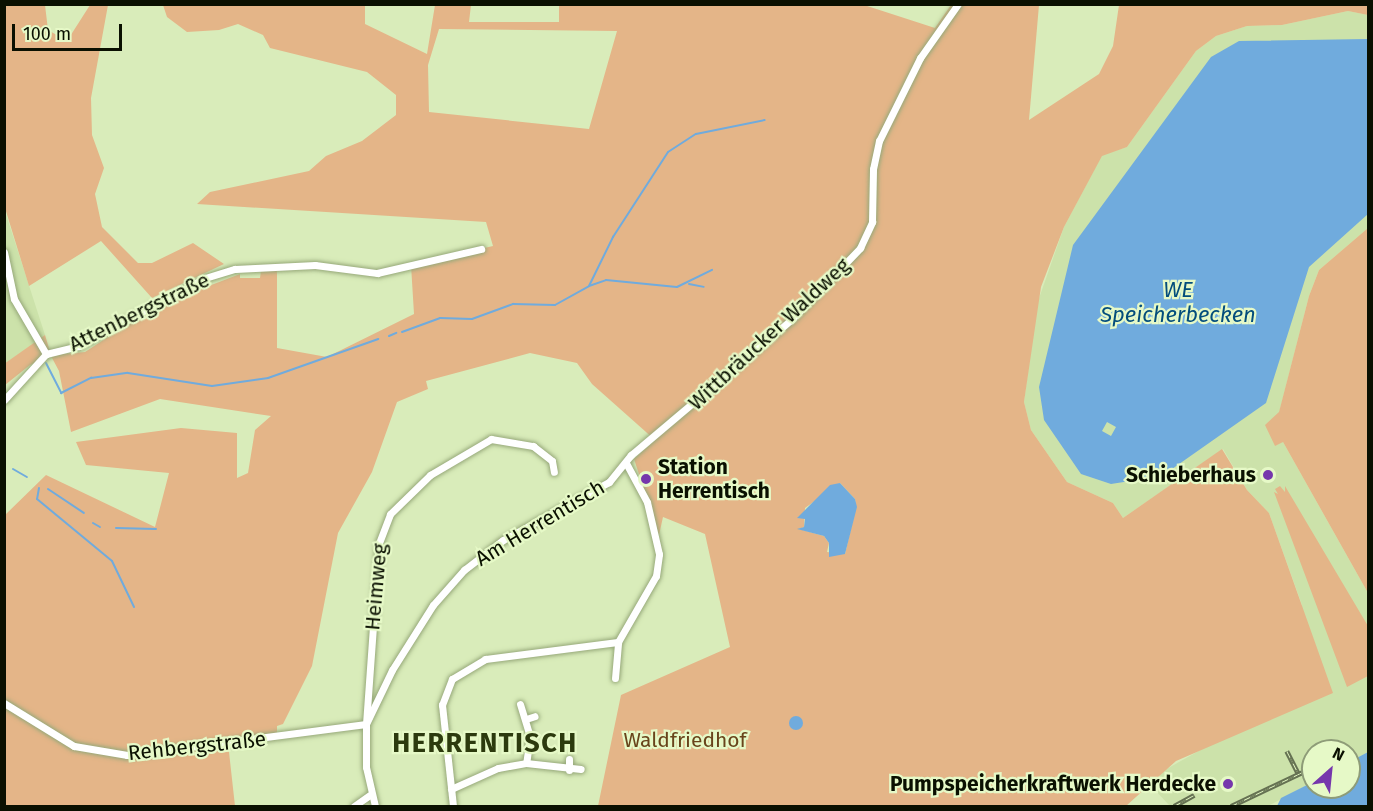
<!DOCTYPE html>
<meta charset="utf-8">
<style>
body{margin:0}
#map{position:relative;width:1373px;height:811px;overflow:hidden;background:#d9ecba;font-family:"Fira Sans",sans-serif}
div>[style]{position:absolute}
.built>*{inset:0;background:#cce2aa}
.green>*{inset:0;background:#e4b588}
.water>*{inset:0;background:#70abdd}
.round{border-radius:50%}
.stream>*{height:2px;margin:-1px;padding:0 1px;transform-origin:1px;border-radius:1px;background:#70abdd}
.roads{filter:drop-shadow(0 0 2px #96a879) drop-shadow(0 0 2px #96a879)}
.street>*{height:7px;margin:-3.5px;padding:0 3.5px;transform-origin:3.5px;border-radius:3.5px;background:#fff}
.rail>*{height:4.5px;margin-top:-2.25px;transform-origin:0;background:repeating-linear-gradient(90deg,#e6f9c7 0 7px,#657152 0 14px);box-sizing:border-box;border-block:2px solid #657152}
.dots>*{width:16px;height:16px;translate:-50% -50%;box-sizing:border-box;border:3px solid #e6f9c7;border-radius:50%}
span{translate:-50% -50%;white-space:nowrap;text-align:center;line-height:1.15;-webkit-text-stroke:4.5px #e6f9c7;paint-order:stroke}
.street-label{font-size:21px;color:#0a1001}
.poi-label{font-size:21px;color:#0a1001;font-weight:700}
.left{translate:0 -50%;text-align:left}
.right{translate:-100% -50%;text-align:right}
.park-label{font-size:21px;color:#69441b}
.water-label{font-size:22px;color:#034d7c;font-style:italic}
.district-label{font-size:27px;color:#2c3a0e;font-weight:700;letter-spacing:1.5px}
.frame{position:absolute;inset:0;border:6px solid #0a1001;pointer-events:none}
.north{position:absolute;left:1301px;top:739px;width:60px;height:60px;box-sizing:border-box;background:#e6f9c7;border:2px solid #8e9c78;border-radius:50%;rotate:27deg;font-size:16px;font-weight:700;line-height:24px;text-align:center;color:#0a1001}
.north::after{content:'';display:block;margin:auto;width:21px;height:27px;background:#7637ac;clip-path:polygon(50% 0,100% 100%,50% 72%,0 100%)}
.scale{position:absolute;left:12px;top:24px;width:110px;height:27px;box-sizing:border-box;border:3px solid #0a1001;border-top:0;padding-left:8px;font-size:18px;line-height:21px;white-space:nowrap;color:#0a1001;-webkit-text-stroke:4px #e6f9c7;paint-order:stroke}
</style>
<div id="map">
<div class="built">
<i style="clip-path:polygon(1348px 11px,1368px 15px,1368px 228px,1319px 270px,1309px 296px,1279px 413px,1283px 442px,1368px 593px,1368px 752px,1349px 762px,1349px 751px,1313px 751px,1313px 782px,1268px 806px,1170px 806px,1152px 787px,1163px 771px,1204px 748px,1302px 605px,1269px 513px,1247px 490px,1223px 449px,1123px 518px,1113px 503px,1067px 482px,1031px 430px,1024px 402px,1037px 304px,1064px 227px,1102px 155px,1127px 147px,1196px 51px,1216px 36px,1247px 26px,1282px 25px)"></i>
<i style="clip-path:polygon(4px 208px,45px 335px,5px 364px,4px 364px)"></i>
</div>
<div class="green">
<i style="clip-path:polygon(evenodd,861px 4px,935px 28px,951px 5px,1039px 5px,1029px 120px,1099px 74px,1113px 46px,1119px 5px,1368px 5px,1368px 15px,1348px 11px,1282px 25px,1247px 26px,1216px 36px,1196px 51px,1127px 147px,1102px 156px,1064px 227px,1041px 287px,1024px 402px,1031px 430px,1067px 482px,1113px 503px,1123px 518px,1222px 449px,1247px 490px,1269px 513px,1333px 693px,1176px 761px,1126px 806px,598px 806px,621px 695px,730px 647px,705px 534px,663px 517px,659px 535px,634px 459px,655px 440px,592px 384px,577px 363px,530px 353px,426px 381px,428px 389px,397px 402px,372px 472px,338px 533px,312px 666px,283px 724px,277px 726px,277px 735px,228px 743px,235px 806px,5px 806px,5px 515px,46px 475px,155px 527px,169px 473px,86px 465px,76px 442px,181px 428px,237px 433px,237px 478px,248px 473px,255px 430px,271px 416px,160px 399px,71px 432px,59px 371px,51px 356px,30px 365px,5px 385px,4px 364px,45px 335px,51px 355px,85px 352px,154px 307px,240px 274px,240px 278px,260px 278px,261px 271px,277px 268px,277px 348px,327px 357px,414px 314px,411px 265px,493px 246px,486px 222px,197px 204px,210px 192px,309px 171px,326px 156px,362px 141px,396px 115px,396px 95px,367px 72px,270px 48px,263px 35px,238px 24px,219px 30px,187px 32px,167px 17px,163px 5px,365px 5px,365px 24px,427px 54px,435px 5px,471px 5px,469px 22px,559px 22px,559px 5px,861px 4px,439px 29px,617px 31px,589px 129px,429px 112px,428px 65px,439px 29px,861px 4px,840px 483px,855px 499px,856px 507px,845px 554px,827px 552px,829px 543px,824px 536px,799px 529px,804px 527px,805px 508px,840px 483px)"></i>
<i style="clip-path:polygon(4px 5px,45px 5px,48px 30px,67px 41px,90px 5px,108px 5px,91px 98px,92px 135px,104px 168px,95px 194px,102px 227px,138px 263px,152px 263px,193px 243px,224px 264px,152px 298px,101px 241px,29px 286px,5px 208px)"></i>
<i style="clip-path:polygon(1368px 228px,1368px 593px,1283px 442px,1275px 446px,1265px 425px,1279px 412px,1309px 296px,1319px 270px)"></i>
<i style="clip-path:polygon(1280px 486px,1285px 492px,1285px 486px,1368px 626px,1368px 676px,1347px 687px,1274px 492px,1278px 494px,1275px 489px)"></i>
</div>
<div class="water">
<i style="clip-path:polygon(evenodd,1368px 39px,1368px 214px,1309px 267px,1266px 403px,1162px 476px,1111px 484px,1081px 474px,1044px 420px,1039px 387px,1073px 245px,1211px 57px,1239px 41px,1368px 39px,1107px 422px,1116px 427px,1111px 436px,1102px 431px,1107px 422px)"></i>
<i style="clip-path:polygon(840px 483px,855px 499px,857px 507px,845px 554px,829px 557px,829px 543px,824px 536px,797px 529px,804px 527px,805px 519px,797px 518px,830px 485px)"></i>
<i class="round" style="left:789px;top:716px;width:14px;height:14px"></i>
<i style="clip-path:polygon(1368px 752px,1368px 806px,1277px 806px,1281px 798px,1313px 782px,1313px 787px,1349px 787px,1349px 762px)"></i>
</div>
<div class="stream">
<i style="left:689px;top:284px;width:15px;rotate:11deg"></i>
<i style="left:589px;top:286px;width:55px;rotate:-63.9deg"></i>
<i style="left:613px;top:237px;width:101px;rotate:-57.1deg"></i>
<i style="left:668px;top:152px;width:33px;rotate:-33deg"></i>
<i style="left:696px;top:134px;width:70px;rotate:-11.5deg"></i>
<i style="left:402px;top:332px;width:40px;rotate:-20.2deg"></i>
<i style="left:440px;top:318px;width:32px;rotate:2deg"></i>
<i style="left:472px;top:319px;width:44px;rotate:-20.1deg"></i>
<i style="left:513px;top:304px;width:42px;rotate:1.4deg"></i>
<i style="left:555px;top:305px;width:39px;rotate:-29deg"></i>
<i style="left:589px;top:286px;width:18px;rotate:-19deg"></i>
<i style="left:606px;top:280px;width:71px;rotate:5.6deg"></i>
<i style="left:677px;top:287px;width:39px;rotate:-26deg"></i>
<i style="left:389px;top:336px;width:8px;rotate:-23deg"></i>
<i style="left:46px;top:363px;width:34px;rotate:63deg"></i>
<i style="left:61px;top:393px;width:34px;rotate:-27deg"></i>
<i style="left:91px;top:378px;width:37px;rotate:-8deg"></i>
<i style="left:128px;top:373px;width:85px;rotate:8.8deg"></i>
<i style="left:212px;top:386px;width:57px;rotate:-8.1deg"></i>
<i style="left:268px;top:378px;width:117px;rotate:-19.5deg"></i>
<i style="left:13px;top:469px;width:16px;rotate:30deg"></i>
<i style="left:39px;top:488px;width:11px;rotate:100deg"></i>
<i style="left:37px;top:499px;width:97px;rotate:39.6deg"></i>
<i style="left:112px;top:561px;width:51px;rotate:64.4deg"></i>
<i style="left:48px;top:489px;width:43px;rotate:33.7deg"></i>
<i style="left:93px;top:523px;width:8px;rotate:30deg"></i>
<i style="left:116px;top:528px;width:40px;rotate:1.4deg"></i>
</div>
<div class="roads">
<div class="street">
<i style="left:4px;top:252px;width:48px;rotate:78deg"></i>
<i style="left:14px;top:299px;width:64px;rotate:59.8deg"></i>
<i style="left:46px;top:354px;width:62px;rotate:132.4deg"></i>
<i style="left:46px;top:354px;width:34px;rotate:-14deg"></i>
<i style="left:79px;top:346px;width:143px;rotate:-28.4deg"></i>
<i style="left:205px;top:278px;width:31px;rotate:-17deg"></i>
<i style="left:235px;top:269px;width:80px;rotate:-2.9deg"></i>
<i style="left:315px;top:265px;width:63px;rotate:7.4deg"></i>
<i style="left:377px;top:273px;width:107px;rotate:-13deg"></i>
<i style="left:615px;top:678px;width:36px;rotate:-85deg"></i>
<i style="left:618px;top:642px;width:76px;rotate:-60.1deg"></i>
<i style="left:656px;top:576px;width:22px;rotate:-82deg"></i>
<i style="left:659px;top:554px;width:53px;rotate:-103deg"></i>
<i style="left:647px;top:502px;width:44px;rotate:-118.3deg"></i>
<i style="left:4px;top:703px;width:82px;rotate:31.6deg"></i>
<i style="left:74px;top:746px;width:54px;rotate:9.6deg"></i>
<i style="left:127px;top:755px;width:241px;rotate:-7.4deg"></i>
<i style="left:366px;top:724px;width:181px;rotate:-85.9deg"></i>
<i style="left:379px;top:543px;width:31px;rotate:-69deg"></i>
<i style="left:390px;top:514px;width:56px;rotate:-44.3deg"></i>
<i style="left:430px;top:475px;width:71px;rotate:-30.5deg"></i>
<i style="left:491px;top:439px;width:43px;rotate:9.5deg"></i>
<i style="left:533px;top:446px;width:24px;rotate:38deg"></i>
<i style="left:552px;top:461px;width:11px;rotate:80deg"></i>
<i style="left:520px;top:704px;width:34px;rotate:73deg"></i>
<i style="left:530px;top:736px;width:27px;rotate:98deg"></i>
<i style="left:526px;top:719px;width:9px;rotate:-18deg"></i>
<i style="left:569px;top:759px;width:11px;rotate:90deg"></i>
<i style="left:451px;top:789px;width:51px;rotate:-24.1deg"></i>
<i style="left:498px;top:768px;width:28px;rotate:-10deg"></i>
<i style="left:526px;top:763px;width:55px;rotate:6.2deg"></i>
<i style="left:354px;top:806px;width:19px;rotate:-35deg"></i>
<i style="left:375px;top:806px;width:40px;rotate:-103deg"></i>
<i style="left:366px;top:767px;width:43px;rotate:-90deg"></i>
<i style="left:366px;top:724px;width:60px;rotate:-64.3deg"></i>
<i style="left:392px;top:670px;width:77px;rotate:-57.8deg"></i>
<i style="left:433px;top:605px;width:47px;rotate:-48.5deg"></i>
<i style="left:464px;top:570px;width:49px;rotate:-37.6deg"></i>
<i style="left:503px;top:540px;width:121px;rotate:-28.7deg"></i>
<i style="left:609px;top:482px;width:35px;rotate:-51deg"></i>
<i style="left:631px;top:455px;width:209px;rotate:-40.2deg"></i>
<i style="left:791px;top:320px;width:100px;rotate:-46.2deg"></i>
<i style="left:860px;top:248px;width:29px;rotate:-65deg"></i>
<i style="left:872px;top:222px;width:53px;rotate:-88.9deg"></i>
<i style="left:873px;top:169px;width:29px;rotate:-78deg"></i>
<i style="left:879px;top:141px;width:93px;rotate:-63.7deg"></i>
<i style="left:920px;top:58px;width:66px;rotate:-54.9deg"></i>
<i style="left:453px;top:806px;width:102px;rotate:-96.2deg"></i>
<i style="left:442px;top:705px;width:28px;rotate:-69deg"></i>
<i style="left:452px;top:679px;width:39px;rotate:-31deg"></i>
<i style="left:485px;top:659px;width:134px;rotate:-7.3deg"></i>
</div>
</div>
<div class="rail">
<i style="left:1287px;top:751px;width:28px;rotate:63deg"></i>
<i style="left:1174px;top:806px;width:23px;rotate:-29deg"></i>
<i style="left:1231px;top:806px;width:91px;rotate:-25.4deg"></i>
</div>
<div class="dots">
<i style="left:1268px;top:475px;background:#7637ac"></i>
<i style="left:646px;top:479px;background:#7637ac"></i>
<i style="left:1228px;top:784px;background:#7637ac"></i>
</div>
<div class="street-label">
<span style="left:139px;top:312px;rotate:-26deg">Attenbergstraße</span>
<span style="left:769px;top:334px;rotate:-43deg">Wittbräucker Waldweg</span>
<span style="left:540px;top:523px;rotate:-31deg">Am Herrentisch</span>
<span style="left:376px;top:587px;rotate:-85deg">Heimweg</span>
<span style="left:197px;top:746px;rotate:-6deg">Rehbergstraße</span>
</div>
<div class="poi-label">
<span class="left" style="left:658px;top:479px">Station<br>Herrentisch</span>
<span class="right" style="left:1256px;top:475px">Schieberhaus</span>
<span class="right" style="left:1216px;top:784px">Pumpspeicherkraftwerk Herdecke</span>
</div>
<div class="park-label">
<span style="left:685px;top:740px">Waldfriedhof</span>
</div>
<div class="water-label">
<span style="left:1178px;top:302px">WE<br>Speicherbecken</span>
</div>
<div class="district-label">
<span style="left:485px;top:744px">HERRENTISCH</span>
</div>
<div class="frame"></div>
<div class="north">N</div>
<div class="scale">100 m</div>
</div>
